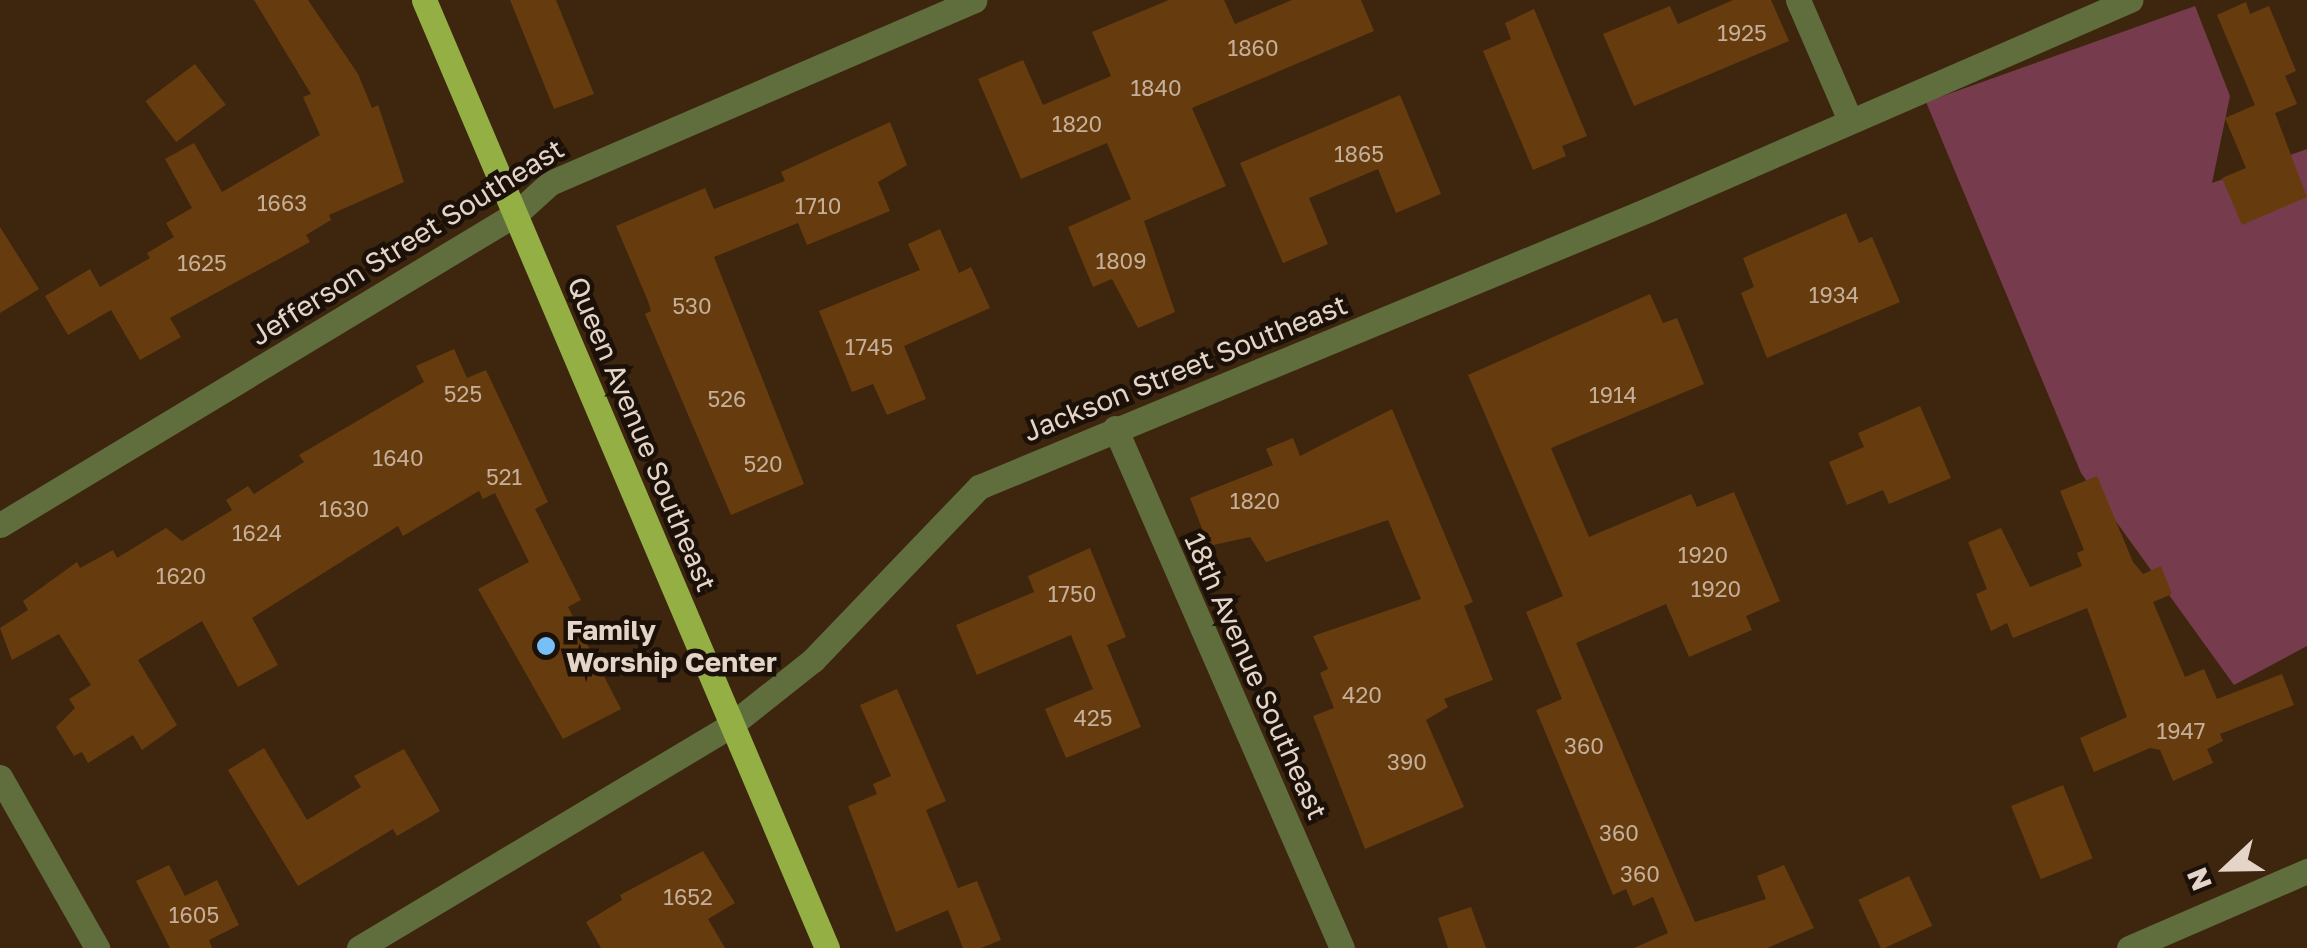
<!DOCTYPE html>
<style>
body{margin:0}
#map{position:relative;width:2307px;height:948px;overflow:hidden;background:#3d250e;font-family:"Golos Text",sans-serif}
div>[style]{position:absolute}
.green>*{inset:0;background:#763b4c}
.building>*{inset:0;background:#663c0f;transform-origin:0 0}
.minor>*{height:25px;margin:-12.5px;padding:0 12.5px;transform-origin:12.5px;border-radius:12.5px;background:#606e3e}
.major>*{height:25px;margin:-12.5px;padding:0 12.5px;transform-origin:12.5px;border-radius:12.5px;background:#94b045}
.dots>*{width:28px;height:28px;translate:-50% -50%;box-sizing:border-box;border:5px solid #1c1108;border-radius:50%}
span{translate:-50% -50%;white-space:nowrap;text-align:center;line-height:1.15;-webkit-text-stroke:9px #1c1108;paint-order:stroke}
.number-label{font-size:22px;color:#c5af9a}
.number-label span{-webkit-text-stroke-width:0}
.street-label{font-size:28px;color:#e5d5c8}
.poi-label{font-size:28px;color:#e5d5c8;font-weight:700}
.left{translate:0 -50%;text-align:left}
.north{position:absolute;left:2177px;top:818px;width:100px;height:100px;-webkit-text-stroke:8px #1c1108;paint-order:stroke;rotate:248deg;font-size:28px;font-weight:700;line-height:40px;text-align:center;color:#e5d5c8}
.north::after{content:'';display:block;margin:auto;width:35px;height:45px;background:#e5d5c8;clip-path:polygon(50% 0,100% 100%,50% 72%,0 100%)}
</style>
<div id="map">
<div class="green">
<i style="clip-path:polygon(2195px 6px,2230px 96px,2212px 183px,2307px 149px,2307px 646px,2234px 685px,2081px 473px,1926px 102px)"></i>
</div>
<div class="building">
<i style="clip-path:polygon(254px 0,308px 0,358px 74px,372px 108px,378px 105px,404px 182px,329px 215px,331px 220px,306px 235px,310px 242px,170px 318px,181px 337px,140px 360px,111px 310px,68px 335px,45px 296px,90px 269px,100px 287px,150px 258px,147px 253px,174px 237px,166px 223px,192px 208px,165px 159px,194px 143px,222px 192px,320px 135px,303px 97px,311px 94px)"></i>
<i style="clip-path:polygon(510px 0,556px 0,594px 94px,554px 109px)"></i>
<i style="clip-path:polygon(1169px 0,1224px 0,1235px 24px,1292px 0,1361px 0,1374px 31px,1192px 108px,1226px 186px,1144px 221px,1175px 312px,1138px 328px,1112px 279px,1093px 287px,1068px 227px,1131px 199px,1107px 143px,1021px 179px,978px 79px,1023px 60px,1043px 105px,1111px 76px,1092px 32px)"></i>
<i style="clip-path:polygon(1733px 0,1771px 0,1789px 41px,1634px 106px,1603px 34px,1670px 6px,1678px 24px)"></i>
<i style="clip-path:polygon(2246px 2px,2250px 14px,2269px 6px,2296px 71px,2285px 76px,2297px 104px,2275px 113px,2307px 197px,2242px 225px,2222px 178px,2246px 168px,2225px 118px,2255px 105px,2217px 15px)"></i>
<i style="clip-path:polygon(1534px 9px,1587px 136px,1562px 146px,1566px 156px,1533px 170px,1483px 51px,1511px 39px,1505px 23px)"></i>
<i style="left:195px;top:64px;width:51px;height:62px;rotate:53deg"></i>
<i style="clip-path:polygon(1400px 95px,1441px 194px,1396px 213px,1378px 169px,1309px 198px,1328px 244px,1283px 263px,1240px 163px)"></i>
<i style="clip-path:polygon(890px 122px,907px 165px,878px 182px,890px 211px,807px 245px,798px 223px,714px 257px,804px 484px,731px 515px,645px 314px,651px 311px,648px 301px,616px 226px,705px 188px,714px 209px,785px 181px,781px 172px)"></i>
<i style="clip-path:polygon(1846px 213px,1859px 243px,1872px 237px,1900px 302px,1767px 358px,1741px 293px,1754px 287px,1743px 258px)"></i>
<i style="clip-path:polygon(0 227px,39px 289px,0 313px)"></i>
<i style="clip-path:polygon(940px 229px,959px 273px,971px 267px,990px 308px,904px 346px,926px 399px,887px 415px,873px 384px,852px 392px,819px 311px,920px 270px,908px 244px)"></i>
<i style="clip-path:polygon(1650px 294px,1663px 323px,1677px 318px,1704px 384px,1551px 448px,1589px 537px,1691px 494px,1697px 507px,1734px 492px,1780px 601px,1746px 616px,1752px 630px,1689px 657px,1666px 604px,1576px 643px,1695px 922px,1766px 899px,1757px 876px,1784px 865px,1814px 928px,1767px 948px,1634px 948px,1668px 933px,1653px 897px,1633px 906px,1626px 889px,1613px 895px,1536px 710px,1562px 699px,1526px 612px,1563px 596px,1468px 375px)"></i>
<i style="clip-path:polygon(454px 349px,467px 378px,486px 370px,548px 502px,535px 509px,581px 600px,568px 607px,621px 709px,563px 739px,478px 589px,529px 562px,495px 493px,483px 499px,479px 491px,403px 536px,398px 526px,252px 618px,278px 665px,238px 687px,202px 621px,138px 660px,177px 725px,142px 750px,133px 735px,88px 763px,82px 752px,74px 756px,56px 727px,75px 708px,69px 699px,91px 685px,59px 634px,12px 660px,0 628px,28px 610px,23px 601px,77px 562px,80px 568px,113px 550px,117px 558px,166px 528px,182px 541px,232px 510px,226px 500px,248px 486px,254px 494px,304px 462px,299px 455px,424px 382px,416px 366px)"></i>
<i style="clip-path:polygon(1920px 406px,1951px 478px,1889px 504px,1883px 490px,1847px 505px,1829px 462px,1864px 447px,1858px 433px)"></i>
<i style="clip-path:polygon(1392px 409px,1473px 602px,1464px 606px,1493px 680px,1444px 699px,1448px 707px,1426px 720px,1464px 807px,1365px 849px,1313px 716px,1334px 708px,1320px 673px,1328px 669px,1313px 636px,1421px 599px,1388px 520px,1266px 562px,1250px 537px,1209px 546px,1190px 498px,1273px 465px,1266px 449px,1293px 438px,1300px 456px)"></i>
<i style="clip-path:polygon(2097px 476px,2133px 562px,2143px 574px,2161px 566px,2172px 594px,2153px 602px,2185px 677px,2204px 669px,2217px 699px,2282px 674px,2294px 705px,2220px 734px,2223px 741px,2207px 749px,2213px 763px,2173px 781px,2160px 750px,2150px 748px,2094px 772px,2080px 738px,2127px 717px,2087px 608px,2013px 638px,2007px 623px,1991px 631px,1976px 594px,1987px 589px,1968px 542px,2001px 528px,2030px 587px,2082px 566px,2077px 553px,2084px 550px,2060px 491px)"></i>
<i style="clip-path:polygon(1090px 548px,1126px 637px,1107px 645px,1141px 727px,1066px 758px,1045px 709px,1093px 689px,1071px 635px,977px 675px,956px 625px,1034px 592px,1028px 576px)"></i>
<i style="clip-path:polygon(897px 689px,946px 801px,926px 810px,958px 888px,977px 881px,1001px 940px,981px 948px,963px 948px,948px 910px,896px 932px,848px 806px,877px 794px,873px 784px,891px 776px,860px 705px)"></i>
<i style="clip-path:polygon(264px 748px,307px 820px,361px 787px,354px 776px,404px 749px,440px 811px,397px 836px,393px 829px,298px 886px,228px 770px)"></i>
<i style="left:2063px;top:785px;width:79px;height:56px;rotate:68deg"></i>
<i style="clip-path:polygon(703px 851px,735px 903px,708px 919px,725px 948px,601px 948px,586px 922px,622px 900px,620px 895px)"></i>
<i style="clip-path:polygon(169px 865px,185px 896px,217px 880px,239px 925px,209px 940px,212px 948px,170px 948px,136px 881px)"></i>
<i style="left:1909px;top:876px;width:55px;height:56px;rotate:65deg"></i>
<i style="clip-path:polygon(1471px 907px,1486px 948px,1448px 948px,1438px 918px)"></i>
</div>
<div class="minor">
<i style="left:1798px;top:0;width:131px;rotate:66.6deg"></i>
<i style="left:1115px;top:428px;width:567px;rotate:66.42deg"></i>
<i style="left:0;top:525px;width:604px;rotate:-31.11deg"></i>
<i style="left:517px;top:213px;width:45px;rotate:-42.3deg"></i>
<i style="left:550px;top:183px;width:462px;rotate:-23.3deg"></i>
<i style="left:0;top:777px;width:197px;rotate:60.4deg"></i>
<i style="left:359px;top:948px;width:434px;rotate:-30.9deg"></i>
<i style="left:731px;top:725px;width:105px;rotate:-38.4deg"></i>
<i style="left:813px;top:660px;width:240px;rotate:-46.2deg"></i>
<i style="left:979px;top:487px;width:726px;rotate:-22.5deg"></i>
<i style="left:1650px;top:209px;width:524px;rotate:-23.53deg"></i>
<i style="left:2129px;top:948px;width:194px;rotate:-23.4deg"></i>
</div>
<div class="major">
<i style="left:424px;top:0;width:1030px;rotate:66.97deg"></i>
</div>
<div class="dots">
<i style="left:546px;top:646px;background:#76c0f7"></i>
</div>
<div class="number-label">
<span style="left:1742px;top:33px">1925</span>
<span style="left:1253px;top:48px">1860</span>
<span style="left:1156px;top:88px">1840</span>
<span style="left:1077px;top:124px">1820</span>
<span style="left:1359px;top:154px">1865</span>
<span style="left:282px;top:203px">1663</span>
<span style="left:818px;top:206px">1710</span>
<span style="left:1121px;top:261px">1809</span>
<span style="left:202px;top:263px">1625</span>
<span style="left:1834px;top:295px">1934</span>
<span style="left:692px;top:306px">530</span>
<span style="left:869px;top:347px">1745</span>
<span style="left:463px;top:394px">525</span>
<span style="left:1613px;top:395px">1914</span>
<span style="left:727px;top:399px">526</span>
<span style="left:398px;top:458px">1640</span>
<span style="left:763px;top:464px">520</span>
<span style="left:504px;top:477px">521</span>
<span style="left:1255px;top:501px">1820</span>
<span style="left:344px;top:509px">1630</span>
<span style="left:257px;top:533px">1624</span>
<span style="left:1703px;top:555px">1920</span>
<span style="left:181px;top:576px">1620</span>
<span style="left:1716px;top:589px">1920</span>
<span style="left:1072px;top:594px">1750</span>
<span style="left:1362px;top:695px">420</span>
<span style="left:1093px;top:718px">425</span>
<span style="left:2181px;top:731px">1947</span>
<span style="left:1584px;top:746px">360</span>
<span style="left:1407px;top:762px">390</span>
<span style="left:1619px;top:833px">360</span>
<span style="left:1640px;top:874px">360</span>
<span style="left:688px;top:897px">1652</span>
<span style="left:194px;top:915px">1605</span>
</div>
<div class="street-label">
<span style="left:407px;top:242px;rotate:-32deg">Jefferson Street Southeast</span>
<span style="left:1185px;top:368px;rotate:-22deg">Jackson Street Southeast</span>
<span style="left:642px;top:434px;rotate:67deg">Queen Avenue Southeast</span>
<span style="left:1256px;top:676px;rotate:66deg">18th Avenue Southeast</span>
</div>
<div class="poi-label">
<span class="left" style="left:566px;top:646px">Family<br>Worship Center</span>
</div>
<div class="north">N</div>
</div>
